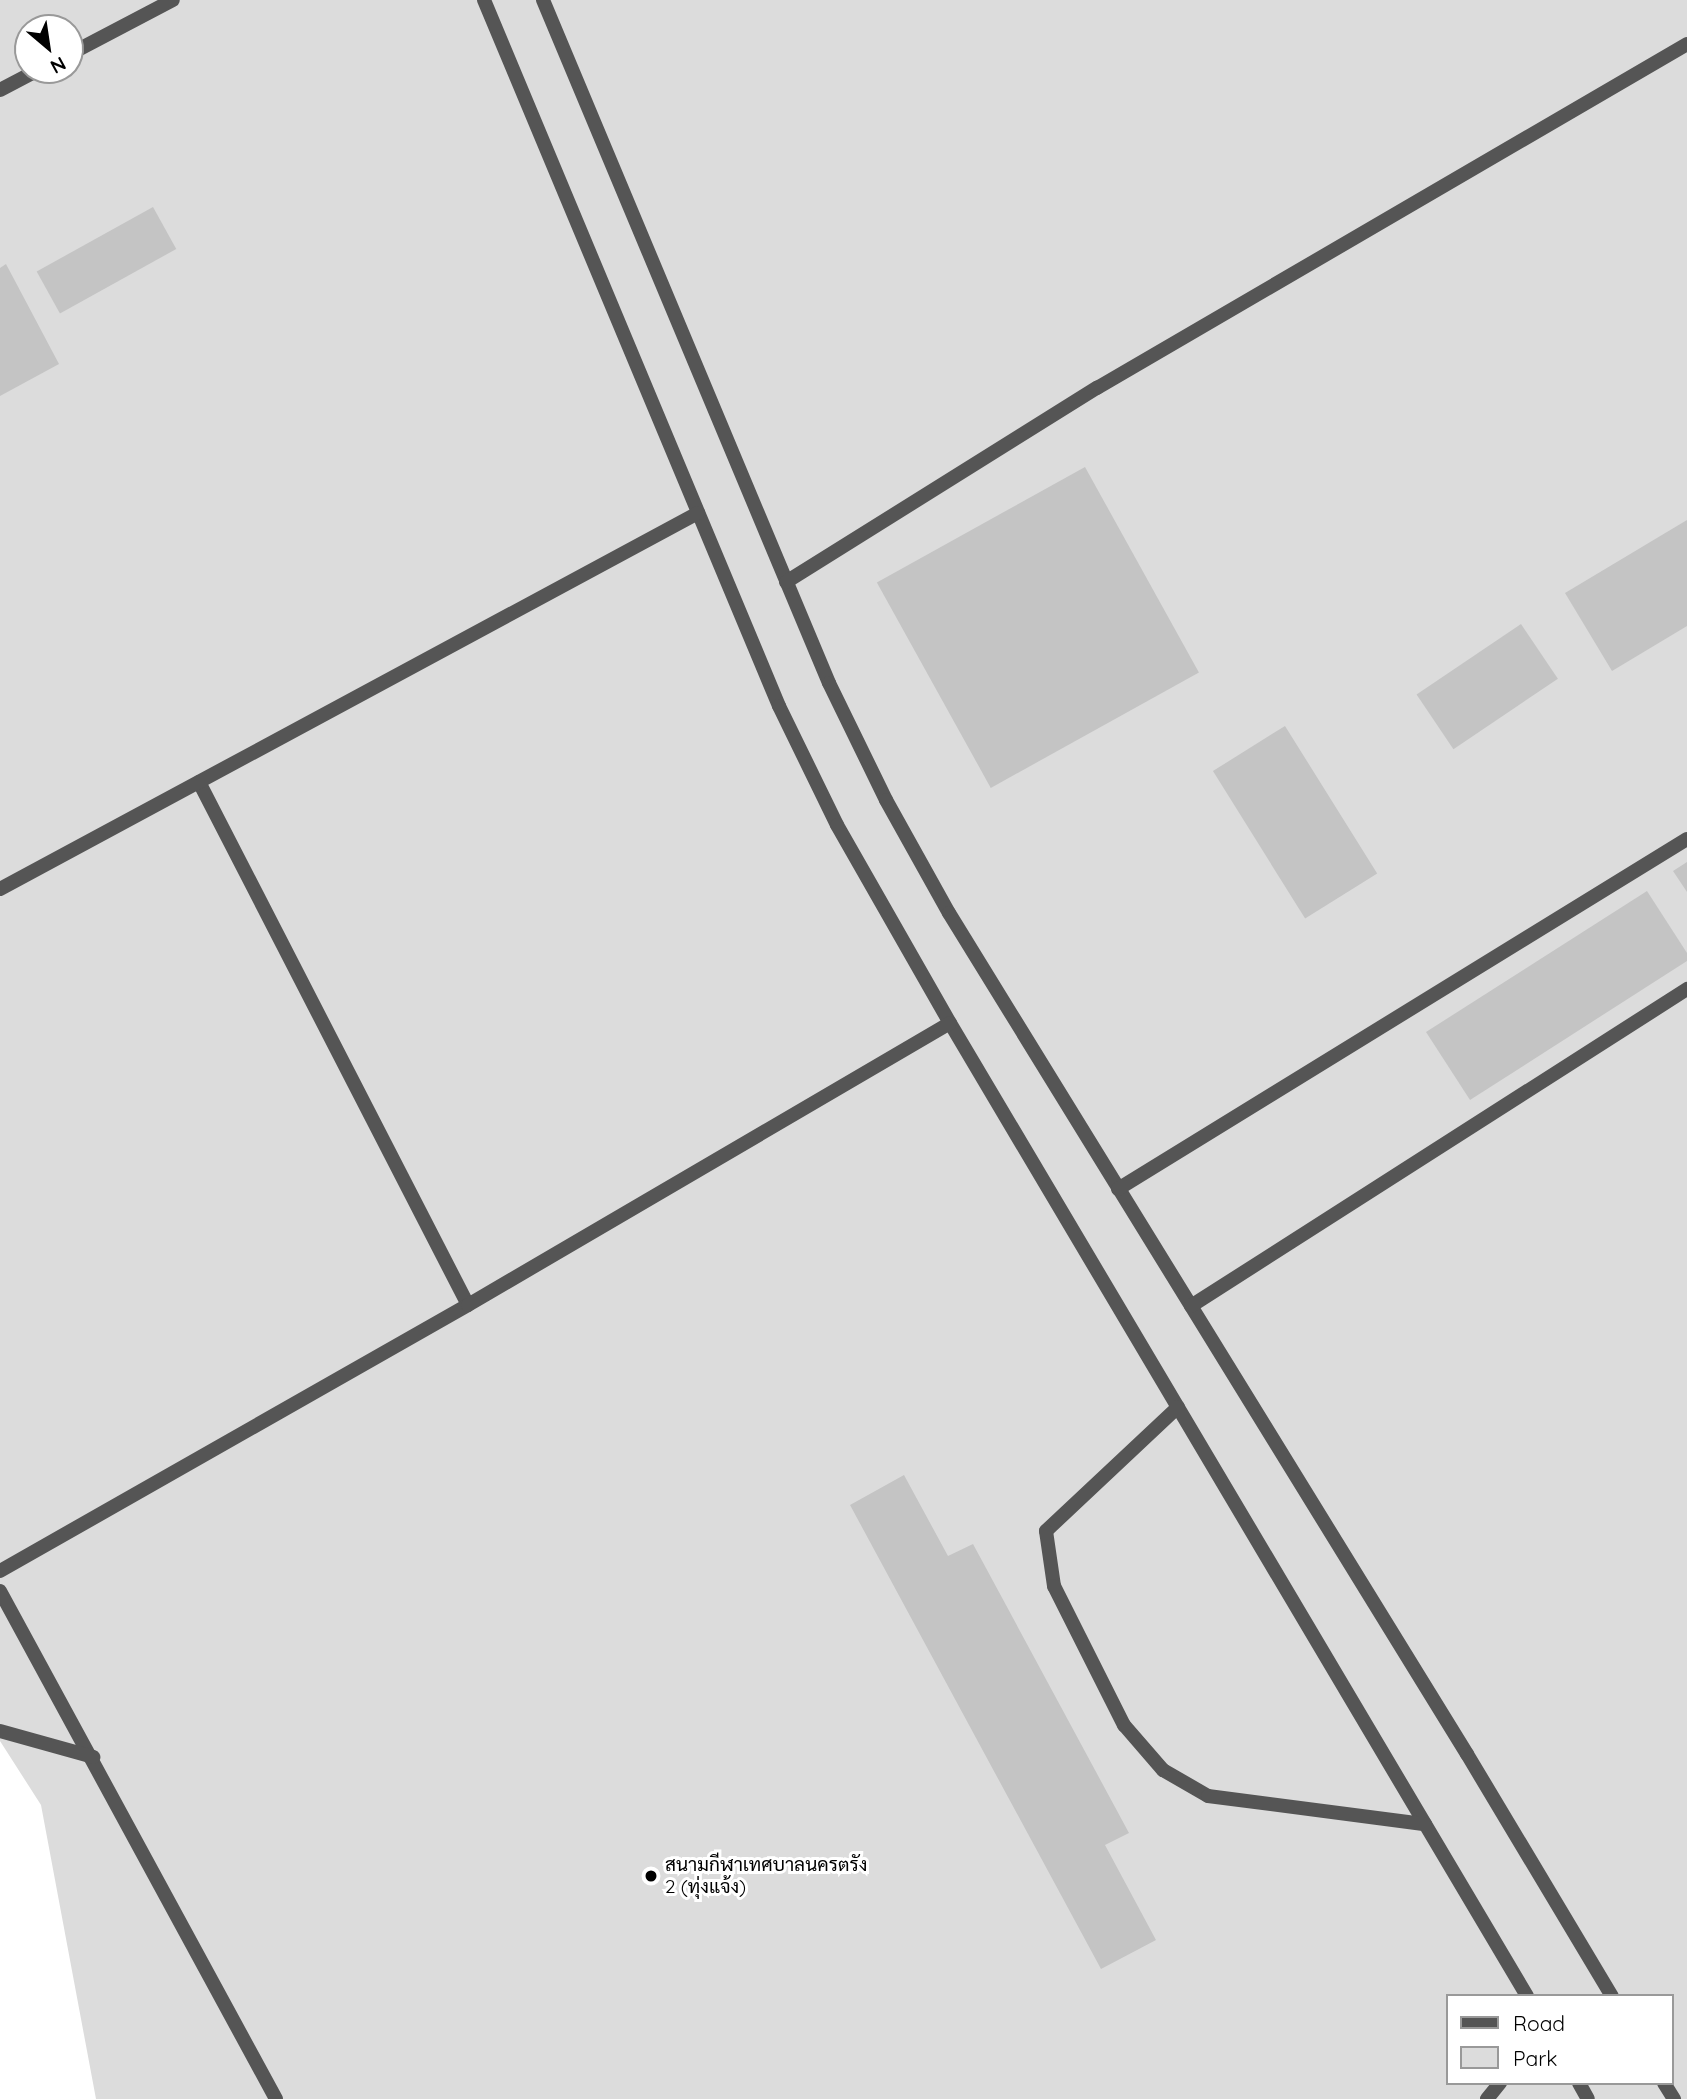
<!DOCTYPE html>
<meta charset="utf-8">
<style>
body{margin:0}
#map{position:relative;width:1687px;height:2099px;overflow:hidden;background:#fff;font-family:Quicksand,Sarabun,sans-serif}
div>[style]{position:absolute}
.green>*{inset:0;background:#dcdcdc}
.building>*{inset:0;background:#c4c4c4;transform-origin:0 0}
.lane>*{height:14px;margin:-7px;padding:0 7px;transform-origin:7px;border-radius:7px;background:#555}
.street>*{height:14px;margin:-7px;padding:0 7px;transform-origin:7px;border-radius:7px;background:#555}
.dots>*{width:19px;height:19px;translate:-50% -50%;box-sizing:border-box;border:4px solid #fff;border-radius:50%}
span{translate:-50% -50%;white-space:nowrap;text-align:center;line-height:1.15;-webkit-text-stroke:6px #fff;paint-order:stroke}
.poi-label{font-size:19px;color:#000}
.left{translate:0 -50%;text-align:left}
.legend{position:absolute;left:1446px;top:1994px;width:228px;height:91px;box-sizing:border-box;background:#fff;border:2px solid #999;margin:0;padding:9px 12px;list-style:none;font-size:21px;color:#000}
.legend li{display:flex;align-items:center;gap:14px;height:35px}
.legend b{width:35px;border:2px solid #999}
.north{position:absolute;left:14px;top:14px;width:70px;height:70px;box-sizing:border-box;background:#fff;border:2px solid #999;border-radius:50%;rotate:151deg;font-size:19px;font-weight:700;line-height:28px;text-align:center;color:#000}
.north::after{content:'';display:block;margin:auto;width:24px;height:32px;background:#000;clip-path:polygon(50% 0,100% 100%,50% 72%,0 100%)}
</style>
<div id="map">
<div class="green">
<i style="clip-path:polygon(evenodd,0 0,1687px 0,1687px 2099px,96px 2099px,41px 1805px,0 1741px,0 0,28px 28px,70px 28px,70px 70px,28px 70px,28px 28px,0 0,1447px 1996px,1671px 1996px,1671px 2083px,1447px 2083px,1447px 1996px)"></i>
</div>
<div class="building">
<i style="left:153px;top:207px;width:48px;height:133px;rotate:61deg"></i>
<i style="clip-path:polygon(6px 264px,59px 364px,0 396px,0 268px)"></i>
<i style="left:1085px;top:467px;width:235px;height:238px;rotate:61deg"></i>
<i style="clip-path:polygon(1687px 520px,1687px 626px,1612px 671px,1565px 593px)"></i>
<i style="left:1521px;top:624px;width:66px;height:126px;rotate:56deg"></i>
<i style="left:1285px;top:726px;width:174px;height:85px;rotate:58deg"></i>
<i style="clip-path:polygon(1687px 862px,1687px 892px,1673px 871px)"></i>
<i style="clip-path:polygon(1647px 891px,1687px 953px,1687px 961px,1470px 1100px,1426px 1032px)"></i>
<i style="clip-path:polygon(904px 1475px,948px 1556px,973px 1544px,1129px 1833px,1105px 1845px,1156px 1940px,1101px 1969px,850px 1505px)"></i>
</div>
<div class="lane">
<i style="left:484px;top:0;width:765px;rotate:67.32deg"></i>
<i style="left:779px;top:706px;width:132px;rotate:64deg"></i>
<i style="left:837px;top:825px;width:228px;rotate:60.3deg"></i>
<i style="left:950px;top:1023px;width:1131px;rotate:59.33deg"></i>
<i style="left:543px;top:0;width:740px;rotate:67.28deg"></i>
<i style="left:829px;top:683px;width:130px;rotate:64deg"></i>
<i style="left:886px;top:800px;width:129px;rotate:60.9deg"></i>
<i style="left:949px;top:913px;width:988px;rotate:58.37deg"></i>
<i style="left:1467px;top:1754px;width:282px;rotate:59.1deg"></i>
<i style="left:70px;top:54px;width:116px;rotate:-27.7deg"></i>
<i style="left:0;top:90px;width:43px;rotate:-27.8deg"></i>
<i style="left:786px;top:582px;width:367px;rotate:-32deg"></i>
<i style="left:1097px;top:388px;width:683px;rotate:-30.24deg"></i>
<i style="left:199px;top:782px;width:588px;rotate:62.78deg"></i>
<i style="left:0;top:889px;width:793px;rotate:-28.31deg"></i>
<i style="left:1118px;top:1189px;width:668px;rotate:-31.6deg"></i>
<i style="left:1191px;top:1306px;width:589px;rotate:-32.58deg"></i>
<i style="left:1178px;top:1407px;width:181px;rotate:136.8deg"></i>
<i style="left:1046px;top:1531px;width:56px;rotate:81.7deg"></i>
<i style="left:1054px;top:1586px;width:156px;rotate:63.3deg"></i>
<i style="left:1124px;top:1725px;width:60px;rotate:49.1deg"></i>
<i style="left:1163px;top:1770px;width:52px;rotate:30deg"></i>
<i style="left:1208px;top:1796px;width:219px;rotate:7.4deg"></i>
<i style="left:0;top:1571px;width:538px;rotate:-29.61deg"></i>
<i style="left:468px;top:1305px;width:558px;rotate:-30.33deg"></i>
<i style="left:0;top:1591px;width:578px;rotate:61.48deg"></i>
<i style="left:1579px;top:2083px;width:18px;rotate:61deg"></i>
<i style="left:1664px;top:2083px;width:19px;rotate:58deg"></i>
<i style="left:1487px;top:2099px;width:21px;rotate:-51deg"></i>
</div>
<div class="street">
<i style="left:0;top:1731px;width:97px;rotate:15.6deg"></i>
</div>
<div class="dots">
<i style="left:651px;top:1876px;background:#000"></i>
</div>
<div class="poi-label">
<span class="left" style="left:665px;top:1876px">สนามกีฬาเทศบาลนครตรัง<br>2 (ทุ่งแจ้ง)</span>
</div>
<ul class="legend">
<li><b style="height:9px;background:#555"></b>Road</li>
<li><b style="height:19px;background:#dcdcdc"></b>Park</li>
</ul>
<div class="north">N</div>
</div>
